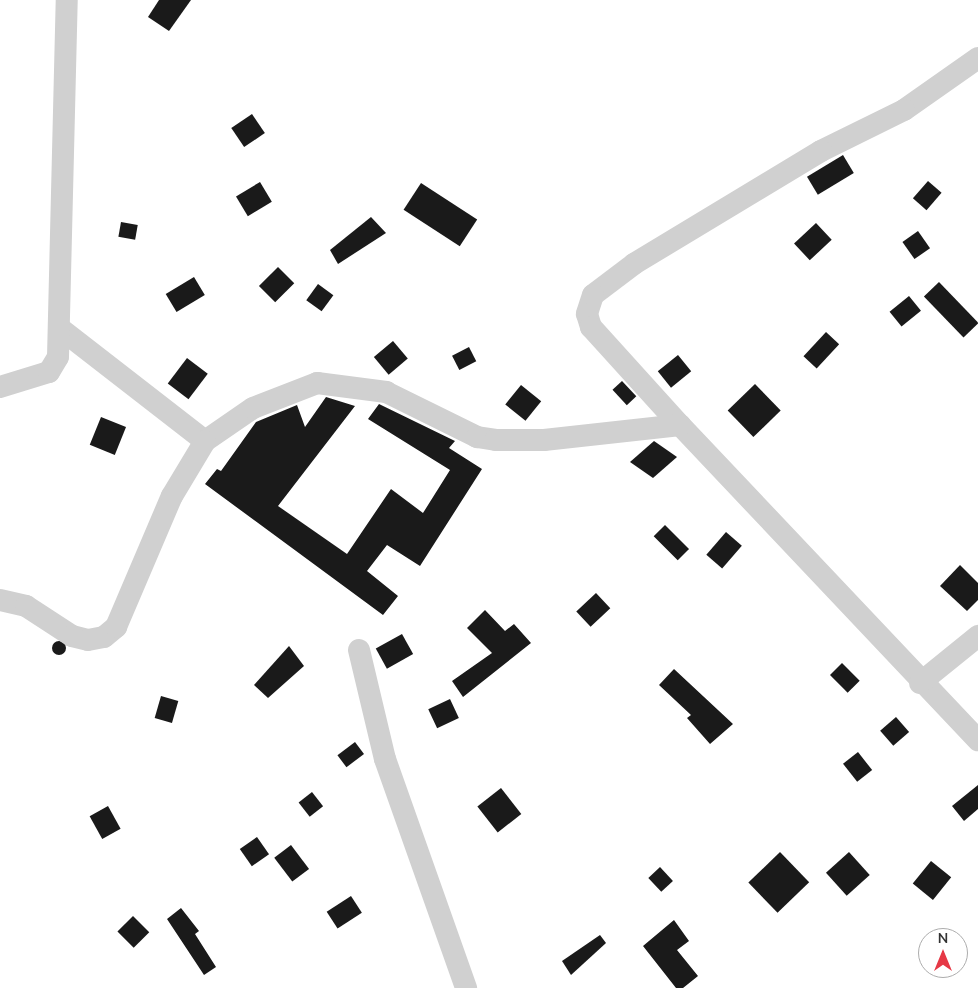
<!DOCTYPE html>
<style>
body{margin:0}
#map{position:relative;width:978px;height:988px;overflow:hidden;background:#fff;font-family:"Nunito Sans",sans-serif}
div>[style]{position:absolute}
.building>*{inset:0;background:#1a1a1a;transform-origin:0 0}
.round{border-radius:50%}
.minor>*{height:22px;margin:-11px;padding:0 11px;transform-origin:11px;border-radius:11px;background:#d0d0d0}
span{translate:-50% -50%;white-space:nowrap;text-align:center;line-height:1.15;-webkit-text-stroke:5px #fff;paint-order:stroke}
.north{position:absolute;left:918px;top:928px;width:50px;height:50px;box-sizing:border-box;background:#fff;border:1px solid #adadad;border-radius:50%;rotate:0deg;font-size:14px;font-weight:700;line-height:20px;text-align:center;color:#333}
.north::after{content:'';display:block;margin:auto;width:18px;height:22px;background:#e63946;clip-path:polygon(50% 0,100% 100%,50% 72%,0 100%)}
</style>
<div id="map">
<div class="building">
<i style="clip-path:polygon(159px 0,191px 0,169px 31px,148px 17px)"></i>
<i style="left:252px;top:114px;width:23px;height:25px;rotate:56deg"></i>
<i style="left:843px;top:155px;width:21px;height:42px;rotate:59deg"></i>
<i style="left:928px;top:181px;width:18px;height:23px;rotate:41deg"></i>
<i style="left:260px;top:182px;width:23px;height:28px;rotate:59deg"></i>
<i style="left:421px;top:183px;width:67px;height:32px;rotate:33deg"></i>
<i style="clip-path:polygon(371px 217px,386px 233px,338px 264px,330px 250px)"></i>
<i style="left:121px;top:222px;width:17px;height:15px;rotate:10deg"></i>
<i style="left:816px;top:223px;width:23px;height:30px;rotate:47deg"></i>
<i style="left:918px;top:231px;width:21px;height:19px;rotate:55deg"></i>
<i style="left:278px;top:267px;width:23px;height:27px;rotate:45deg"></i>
<i style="left:194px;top:277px;width:21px;height:33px;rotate:59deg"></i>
<i style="left:939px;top:282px;width:57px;height:21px;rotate:46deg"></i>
<i style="left:318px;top:284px;width:19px;height:20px;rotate:36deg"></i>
<i style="left:909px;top:296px;width:19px;height:25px;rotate:51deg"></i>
<i style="left:826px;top:332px;width:18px;height:33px;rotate:43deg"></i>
<i style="left:393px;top:341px;width:23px;height:25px;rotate:50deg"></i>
<i style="left:469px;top:347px;width:16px;height:19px;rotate:63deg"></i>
<i style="left:678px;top:355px;width:21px;height:26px;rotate:51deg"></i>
<i style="left:187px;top:358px;width:26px;height:32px;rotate:37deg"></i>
<i style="left:622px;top:381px;width:21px;height:13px;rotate:47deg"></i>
<i style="left:755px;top:384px;width:37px;height:38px;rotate:46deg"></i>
<i style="left:521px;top:385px;width:26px;height:25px;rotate:39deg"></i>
<i style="clip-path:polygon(326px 397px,355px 406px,278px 506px,347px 554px,391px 489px,423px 513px,450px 470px,368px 419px,379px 404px,455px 441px,449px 448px,482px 469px,420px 566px,387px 545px,367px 571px,398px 596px,383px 615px,205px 484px,217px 469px,221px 471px,256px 422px,297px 405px,305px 427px)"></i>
<i style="left:101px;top:417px;width:27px;height:30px;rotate:22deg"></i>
<i style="clip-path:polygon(654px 441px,677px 457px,653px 478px,630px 462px)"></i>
<i style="left:665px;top:525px;width:34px;height:16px;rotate:45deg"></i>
<i style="left:726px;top:532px;width:21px;height:30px;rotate:41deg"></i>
<i style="clip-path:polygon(960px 565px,978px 583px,978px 600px,967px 611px,940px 586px)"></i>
<i style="left:596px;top:593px;width:21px;height:27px;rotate:47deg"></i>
<i style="clip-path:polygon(485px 610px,505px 631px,514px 624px,531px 643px,463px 697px,452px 681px,492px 653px,467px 628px)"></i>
<i style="left:402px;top:634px;width:23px;height:30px;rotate:61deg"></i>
<i class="round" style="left:52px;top:641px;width:14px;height:14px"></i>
<i style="clip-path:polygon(289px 646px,304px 666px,268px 698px,254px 685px)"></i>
<i style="left:842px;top:663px;width:25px;height:17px;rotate:45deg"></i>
<i style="clip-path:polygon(674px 669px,733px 724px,710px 744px,687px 718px,691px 715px,659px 685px)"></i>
<i style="left:161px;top:696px;width:18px;height:23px;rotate:16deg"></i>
<i style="left:450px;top:699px;width:21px;height:24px;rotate:65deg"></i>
<i style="left:896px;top:717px;width:20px;height:21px;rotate:49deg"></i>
<i style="left:355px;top:742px;width:15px;height:22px;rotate:53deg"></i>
<i style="left:858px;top:752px;width:23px;height:19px;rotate:52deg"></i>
<i style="clip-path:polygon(978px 785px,978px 809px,964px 821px,952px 806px)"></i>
<i style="left:501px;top:788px;width:33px;height:30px;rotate:52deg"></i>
<i style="left:312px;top:792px;width:18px;height:17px;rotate:52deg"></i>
<i style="left:108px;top:806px;width:26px;height:21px;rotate:61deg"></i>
<i style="left:257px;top:837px;width:21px;height:21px;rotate:55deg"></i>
<i style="left:291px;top:845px;width:30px;height:21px;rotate:53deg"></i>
<i style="left:780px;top:852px;width:42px;height:44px;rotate:46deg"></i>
<i style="left:849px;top:852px;width:31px;height:31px;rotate:48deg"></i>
<i style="left:931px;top:861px;width:26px;height:29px;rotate:39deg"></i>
<i style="left:660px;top:867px;width:19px;height:16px;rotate:47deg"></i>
<i style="left:351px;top:896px;width:20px;height:29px;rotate:57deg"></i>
<i style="clip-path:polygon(181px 908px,199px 931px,195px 934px,216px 967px,204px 975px,167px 919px)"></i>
<i style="left:133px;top:916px;width:23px;height:22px;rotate:45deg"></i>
<i style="clip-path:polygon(674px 920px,689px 941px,677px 950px,698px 976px,683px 988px,676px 988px,643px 946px)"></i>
<i style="clip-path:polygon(600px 935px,606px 943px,571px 975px,562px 961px)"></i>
</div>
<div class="minor">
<i style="left:978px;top:58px;width:90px;rotate:144.9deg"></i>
<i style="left:904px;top:110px;width:93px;rotate:153.7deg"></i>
<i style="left:821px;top:151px;width:218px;rotate:148.9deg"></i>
<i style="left:634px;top:264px;width:51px;rotate:142.9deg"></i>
<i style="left:593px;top:295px;width:20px;rotate:108deg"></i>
<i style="left:587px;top:314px;width:14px;rotate:73deg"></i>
<i style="left:591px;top:327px;width:132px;rotate:47.8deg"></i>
<i style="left:680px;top:425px;width:434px;rotate:46.6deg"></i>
<i style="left:62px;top:330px;width:181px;rotate:37.8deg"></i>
<i style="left:205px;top:441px;width:58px;rotate:-34.5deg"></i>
<i style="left:253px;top:408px;width:69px;rotate:-21.3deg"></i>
<i style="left:317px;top:383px;width:70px;rotate:7.4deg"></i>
<i style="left:386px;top:392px;width:102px;rotate:26.3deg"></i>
<i style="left:477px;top:437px;width:19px;rotate:9deg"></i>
<i style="left:496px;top:440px;width:48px"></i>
<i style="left:544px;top:440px;width:137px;rotate:-6.3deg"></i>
<i style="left:0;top:387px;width:51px;rotate:-17deg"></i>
<i style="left:49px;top:372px;width:17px;rotate:-59deg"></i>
<i style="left:58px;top:357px;width:357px;rotate:-88.6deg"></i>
<i style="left:0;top:600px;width:27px;rotate:13deg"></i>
<i style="left:26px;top:606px;width:55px;rotate:33.1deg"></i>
<i style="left:72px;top:636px;width:16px;rotate:14deg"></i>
<i style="left:88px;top:640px;width:16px;rotate:-11deg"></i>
<i style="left:104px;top:637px;width:16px;rotate:-40deg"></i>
<i style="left:116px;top:627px;width:142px;rotate:-66.9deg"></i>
<i style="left:172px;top:496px;width:64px;rotate:-59deg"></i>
<i style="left:359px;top:650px;width:112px;rotate:76.6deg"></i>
<i style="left:385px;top:759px;width:243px;rotate:70.5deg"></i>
<i style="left:920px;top:683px;width:75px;rotate:-39deg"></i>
</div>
<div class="north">N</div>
</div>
